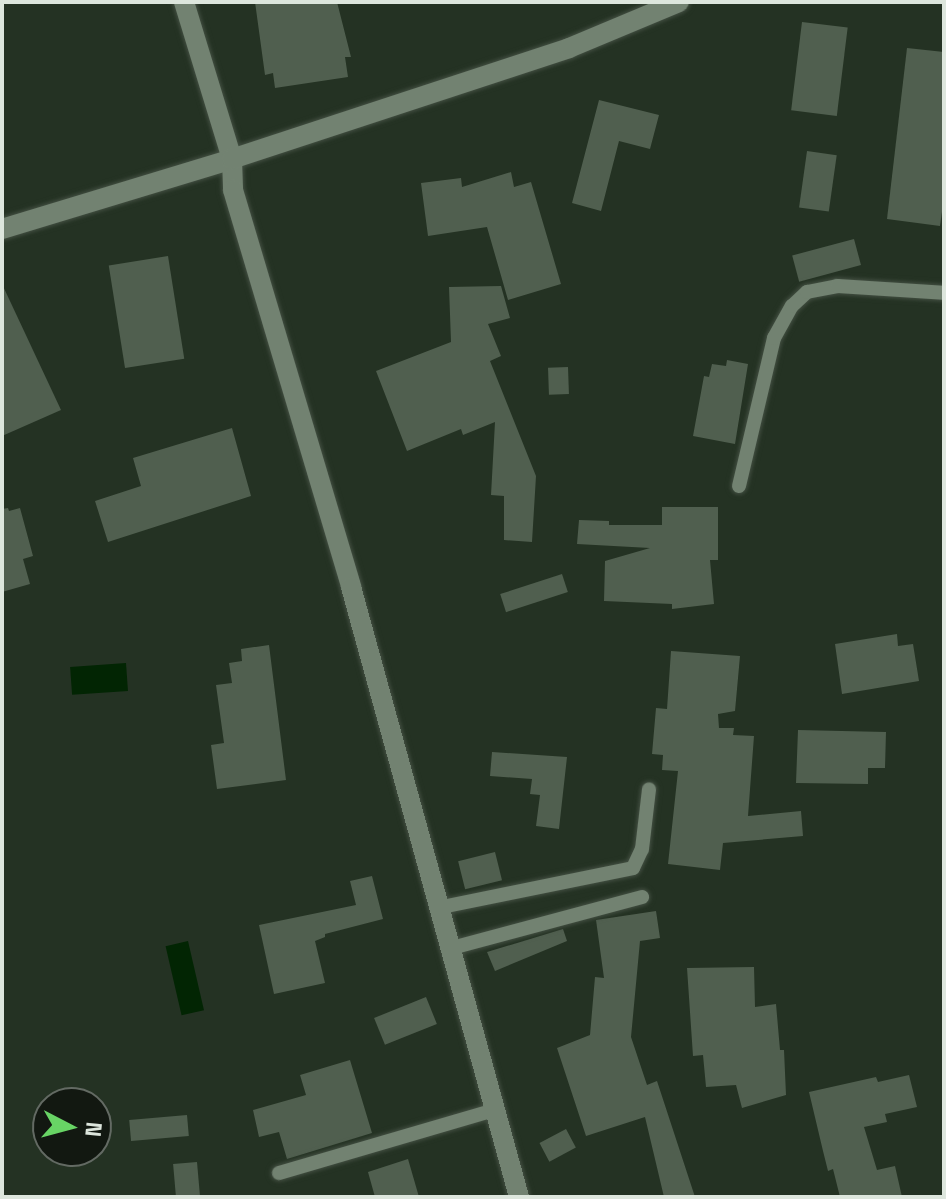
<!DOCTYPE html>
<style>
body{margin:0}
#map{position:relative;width:946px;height:1199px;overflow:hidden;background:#243223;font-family:"Space Grotesk",sans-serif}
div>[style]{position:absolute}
.water>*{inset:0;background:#022503;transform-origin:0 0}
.building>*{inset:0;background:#505f4f;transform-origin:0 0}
.roads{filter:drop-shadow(0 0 2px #434f42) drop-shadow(0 0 2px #434f42)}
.service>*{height:14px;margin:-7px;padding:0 7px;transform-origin:7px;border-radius:7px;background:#728271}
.minor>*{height:20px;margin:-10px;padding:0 10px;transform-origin:10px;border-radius:10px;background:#728271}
span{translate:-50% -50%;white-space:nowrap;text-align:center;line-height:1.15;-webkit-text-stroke:6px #121811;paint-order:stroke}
.frame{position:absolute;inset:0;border:4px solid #dde6dd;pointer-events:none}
.north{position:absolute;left:32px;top:1087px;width:80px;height:80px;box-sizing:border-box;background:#121811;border:2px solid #636a63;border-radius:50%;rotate:96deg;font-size:22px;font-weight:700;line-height:32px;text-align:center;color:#dde6dd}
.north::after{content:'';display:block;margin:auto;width:28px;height:36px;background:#68d465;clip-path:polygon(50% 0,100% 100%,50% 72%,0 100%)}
</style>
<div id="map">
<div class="water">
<i style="left:126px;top:663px;width:28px;height:56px;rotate:86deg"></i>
<i style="left:188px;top:941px;width:71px;height:23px;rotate:77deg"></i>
</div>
<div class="building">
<i style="clip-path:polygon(255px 2px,337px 2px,351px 57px,345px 57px,348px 77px,275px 88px,273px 73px,265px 75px)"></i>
<i style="left:802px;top:22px;width:46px;height:89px;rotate:7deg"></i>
<i style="clip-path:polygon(907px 48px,944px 52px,944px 197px,940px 226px,887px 219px)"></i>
<i style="clip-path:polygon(599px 100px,659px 115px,650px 149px,619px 141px,601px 211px,572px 203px)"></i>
<i style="left:807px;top:151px;width:30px;height:57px;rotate:8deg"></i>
<i style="clip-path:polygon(511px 172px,514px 187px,531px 182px,561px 284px,508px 300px,487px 227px,428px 236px,421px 183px,461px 178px,462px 187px)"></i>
<i style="left:854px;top:239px;width:27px;height:64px;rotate:75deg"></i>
<i style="left:168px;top:256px;width:104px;height:60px;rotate:81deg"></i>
<i style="clip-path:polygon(2px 284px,61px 410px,2px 436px)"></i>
<i style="clip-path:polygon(501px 286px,510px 318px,488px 324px,501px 356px,490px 361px,536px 476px,532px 542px,504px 540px,504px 496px,491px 495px,495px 422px,463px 435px,461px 429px,407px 451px,376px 371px,451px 342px,449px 287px)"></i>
<i style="clip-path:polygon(727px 360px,748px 364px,735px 444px,693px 436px,704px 376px,709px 377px,712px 364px,726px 366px)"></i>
<i style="left:568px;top:367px;width:27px;height:20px;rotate:88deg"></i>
<i style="clip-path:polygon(232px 428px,251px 496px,108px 542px,95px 501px,141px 486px,133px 458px)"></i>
<i style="clip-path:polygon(662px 507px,718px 507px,718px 560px,710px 560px,714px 604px,672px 609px,672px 604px,604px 601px,605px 561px,650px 548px,577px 544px,579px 520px,609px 521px,609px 525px,662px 525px)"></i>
<i style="clip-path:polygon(8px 508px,9px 511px,20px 508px,33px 556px,23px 559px,30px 584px,2px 592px,2px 509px)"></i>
<i style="left:562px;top:574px;width:19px;height:65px;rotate:72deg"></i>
<i style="clip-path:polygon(897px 634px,898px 646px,913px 644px,919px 681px,842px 694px,835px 644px)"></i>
<i style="clip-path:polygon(269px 645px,286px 780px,217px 789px,211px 745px,224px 743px,216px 685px,232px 683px,229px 663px,242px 661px,241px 649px)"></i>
<i style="clip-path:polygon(671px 651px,740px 656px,735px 711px,718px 714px,719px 728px,734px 728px,733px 735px,754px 736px,748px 816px,801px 811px,803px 836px,723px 843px,720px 870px,668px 864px,678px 771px,662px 770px,663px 755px,652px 754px,656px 708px,667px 709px)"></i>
<i style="clip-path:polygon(798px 730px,886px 732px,885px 768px,868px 768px,868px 784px,796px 783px)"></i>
<i style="clip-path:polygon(492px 752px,567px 757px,559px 829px,536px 826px,540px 795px,530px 794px,532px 779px,490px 776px)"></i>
<i style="left:495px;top:852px;width:29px;height:38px;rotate:76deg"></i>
<i style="clip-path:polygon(372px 876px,383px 919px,325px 934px,325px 937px,315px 941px,325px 983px,274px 994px,259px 925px,356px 905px,350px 881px)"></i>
<i style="clip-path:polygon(656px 911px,660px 938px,640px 941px,631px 1037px,647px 1085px,657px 1081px,695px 1197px,664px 1197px,645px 1117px,586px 1136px,557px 1048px,590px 1035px,595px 977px,604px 978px,596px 920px)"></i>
<i style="clip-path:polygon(563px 929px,567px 941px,495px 971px,487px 952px)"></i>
<i style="clip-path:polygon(754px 967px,755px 1007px,776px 1004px,780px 1050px,784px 1050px,786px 1095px,742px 1108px,736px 1085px,706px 1087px,703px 1055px,693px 1056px,687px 968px)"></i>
<i style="left:426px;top:997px;width:29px;height:56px;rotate:68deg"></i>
<i style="clip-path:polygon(350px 1060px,372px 1133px,287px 1159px,279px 1132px,259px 1137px,253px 1110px,306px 1095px,300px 1075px)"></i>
<i style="clip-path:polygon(909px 1075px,917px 1107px,885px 1114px,887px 1122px,864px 1127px,877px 1170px,895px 1166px,902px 1197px,840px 1197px,833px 1169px,828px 1171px,823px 1151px,809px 1092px,876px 1077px,878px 1082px)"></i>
<i style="left:187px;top:1115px;width:21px;height:58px;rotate:85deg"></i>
<i style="left:566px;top:1129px;width:21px;height:30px;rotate:62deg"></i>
<i style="clip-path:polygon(408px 1159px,419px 1197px,375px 1197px,368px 1172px)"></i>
<i style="left:197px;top:1162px;width:35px;height:24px;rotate:85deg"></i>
</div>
<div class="roads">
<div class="service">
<i style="left:739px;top:486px;width:152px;rotate:-76.7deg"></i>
<i style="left:774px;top:338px;width:37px;rotate:-61deg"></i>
<i style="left:792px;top:306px;width:21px;rotate:-43deg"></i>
<i style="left:807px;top:292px;width:31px;rotate:-11deg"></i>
<i style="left:837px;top:286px;width:107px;rotate:3.7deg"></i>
<i style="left:437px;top:908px;width:200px;rotate:-11.5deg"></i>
<i style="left:633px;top:868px;width:21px;rotate:-65deg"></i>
<i style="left:642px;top:849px;width:60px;rotate:-83.3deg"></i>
<i style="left:448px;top:949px;width:201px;rotate:-15deg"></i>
<i style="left:279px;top:1173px;width:225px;rotate:-16.3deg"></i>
</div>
<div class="minor">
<i style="left:184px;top:2px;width:164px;rotate:73deg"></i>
<i style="left:232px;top:159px;width:31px;rotate:88deg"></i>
<i style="left:233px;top:190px;width:414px;rotate:73.4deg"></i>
<i style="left:351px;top:587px;width:633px;rotate:74.6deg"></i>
<i style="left:2px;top:229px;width:240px;rotate:-16.9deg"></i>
<i style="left:232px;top:159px;width:355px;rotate:-18.2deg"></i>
<i style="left:569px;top:48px;width:119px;rotate:-22.7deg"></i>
</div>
</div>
<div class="frame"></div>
<div class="north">N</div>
</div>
